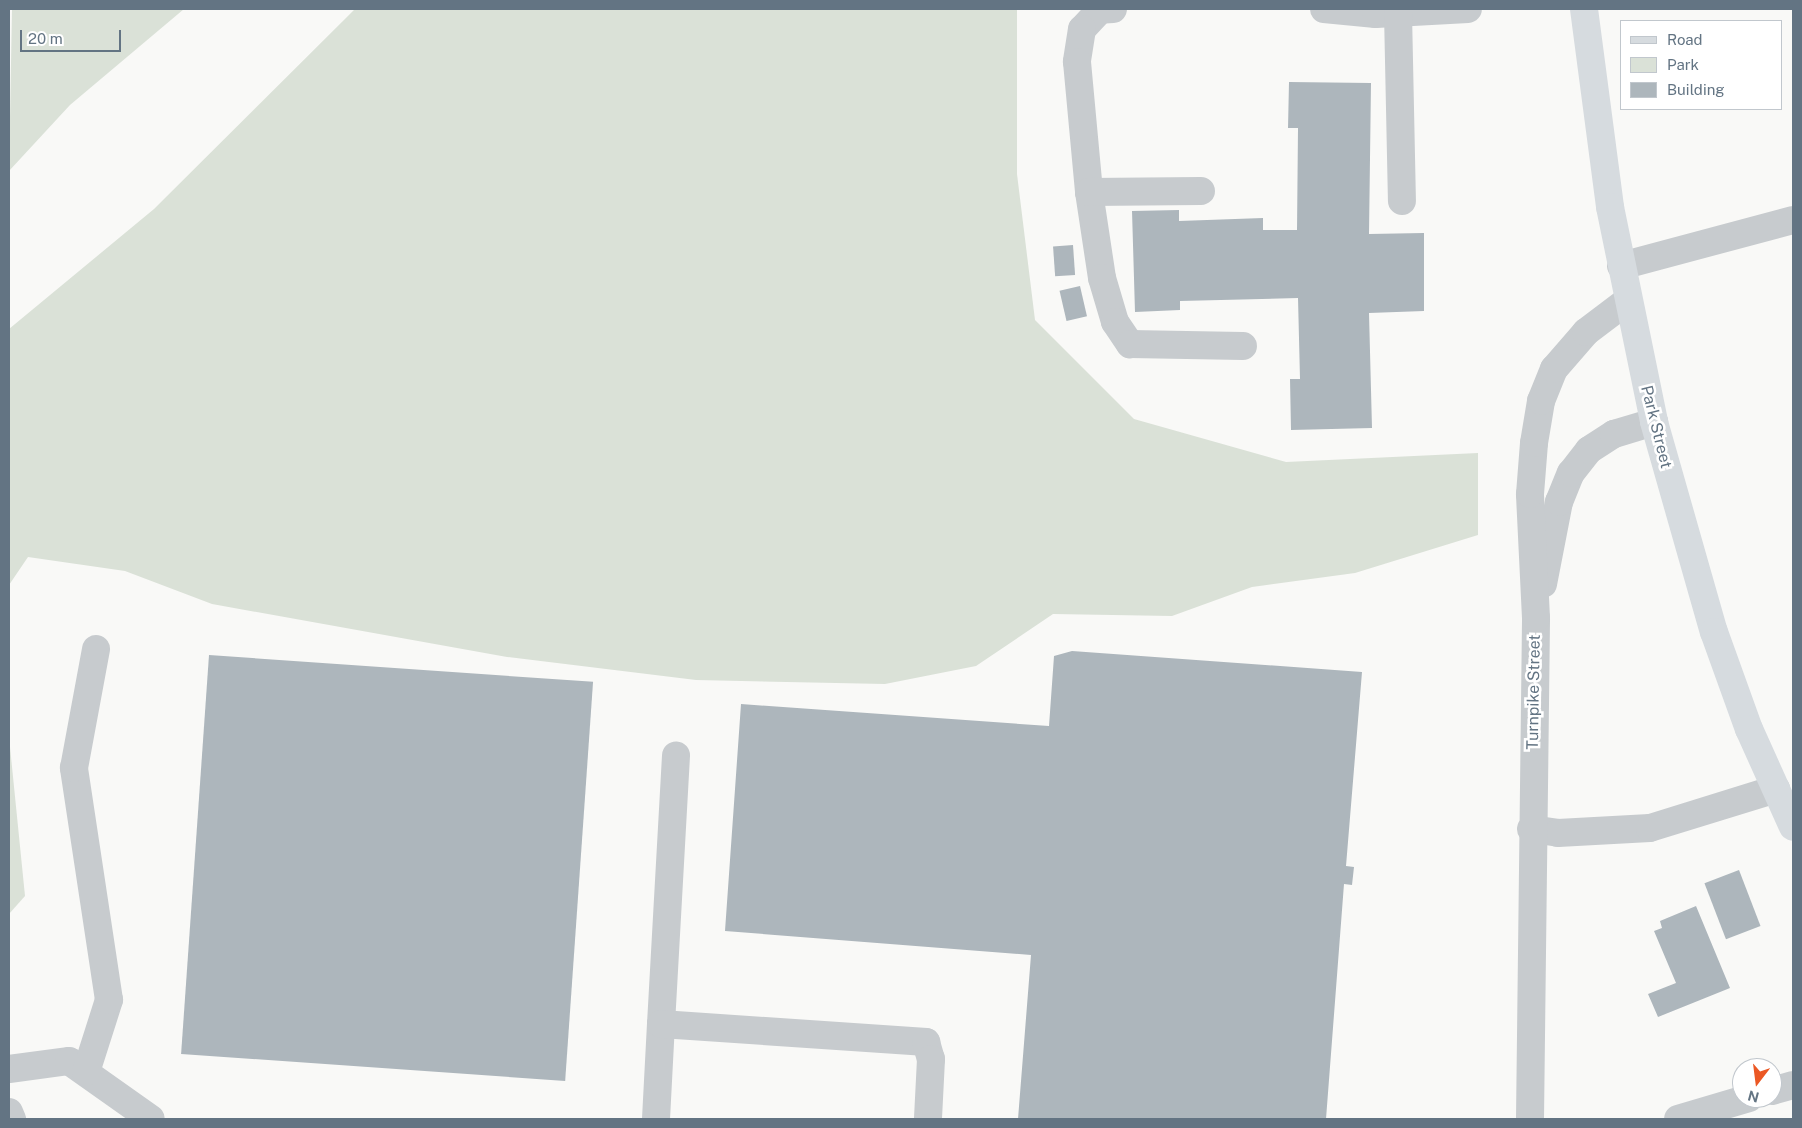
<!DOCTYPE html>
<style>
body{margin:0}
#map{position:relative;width:1802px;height:1128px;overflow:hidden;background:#f9f9f7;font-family:"Public Sans",sans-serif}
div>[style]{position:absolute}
.green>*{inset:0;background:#dae1d7}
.building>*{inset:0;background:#adb6bc;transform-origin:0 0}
.minor>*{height:28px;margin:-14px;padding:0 14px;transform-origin:14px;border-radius:14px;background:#c7cbce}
.major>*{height:28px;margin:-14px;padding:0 14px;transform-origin:14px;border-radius:14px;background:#d6dbdf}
span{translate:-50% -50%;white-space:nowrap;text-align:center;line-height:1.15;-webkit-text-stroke:5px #fff;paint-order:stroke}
.street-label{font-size:16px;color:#637483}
.frame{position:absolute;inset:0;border:10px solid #637483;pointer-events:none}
.legend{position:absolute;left:1620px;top:20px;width:162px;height:90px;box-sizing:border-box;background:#fff;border:1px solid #c1c7cd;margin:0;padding:6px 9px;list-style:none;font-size:15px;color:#637483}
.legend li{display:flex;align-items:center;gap:10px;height:25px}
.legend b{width:25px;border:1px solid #c1c7cd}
.north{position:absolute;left:1732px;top:1058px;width:50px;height:50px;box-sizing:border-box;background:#fff;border:1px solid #c1c7cd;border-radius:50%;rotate:195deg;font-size:14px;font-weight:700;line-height:20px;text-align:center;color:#637483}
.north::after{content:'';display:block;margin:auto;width:18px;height:22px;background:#eb5824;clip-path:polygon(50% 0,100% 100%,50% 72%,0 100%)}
.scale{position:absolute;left:20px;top:30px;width:101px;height:22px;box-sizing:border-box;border:2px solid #637483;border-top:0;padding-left:6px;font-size:15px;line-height:18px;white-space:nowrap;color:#637483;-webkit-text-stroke:4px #fff;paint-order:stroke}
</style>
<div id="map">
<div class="green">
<i style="clip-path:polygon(12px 9px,184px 9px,70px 105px,9px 171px)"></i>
<i style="clip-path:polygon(355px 9px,1017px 9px,1017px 174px,1035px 320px,1134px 419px,1286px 462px,1478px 453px,1478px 535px,1355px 573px,1252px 587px,1172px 616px,1053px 614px,976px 666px,885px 684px,696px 680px,507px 657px,212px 604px,125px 571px,28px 557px,9px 585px,9px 329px,154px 209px)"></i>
<i style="clip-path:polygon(9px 737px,25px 896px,9px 914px)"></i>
</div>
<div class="building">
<i style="clip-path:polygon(1289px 82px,1371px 83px,1369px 234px,1424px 233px,1424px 311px,1369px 313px,1372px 428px,1291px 430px,1290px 379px,1300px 379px,1298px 298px,1180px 301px,1180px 310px,1135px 312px,1132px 211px,1179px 210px,1179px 221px,1263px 218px,1263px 230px,1297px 230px,1298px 128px,1288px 128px)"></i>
<i style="left:1073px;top:245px;width:30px;height:20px;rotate:86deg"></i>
<i style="left:1080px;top:286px;width:31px;height:21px;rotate:77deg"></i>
<i style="clip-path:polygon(1072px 651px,1362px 672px,1346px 866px,1354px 867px,1352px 885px,1344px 884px,1326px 1119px,1018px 1119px,1031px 955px,725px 931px,741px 704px,1049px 726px,1054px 656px)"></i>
<i style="left:209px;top:655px;width:385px;height:400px;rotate:4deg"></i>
<i style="left:1739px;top:870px;width:60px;height:37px;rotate:69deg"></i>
<i style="clip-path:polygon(1696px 906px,1730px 988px,1658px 1017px,1648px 994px,1676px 983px,1654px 931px,1662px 928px,1660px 921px)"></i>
</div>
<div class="minor">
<i style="left:1113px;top:9px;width:13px;rotate:176deg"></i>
<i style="left:1100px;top:10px;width:26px;rotate:133deg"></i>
<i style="left:1082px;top:29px;width:33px;rotate:99deg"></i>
<i style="left:1077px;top:62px;width:131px;rotate:84.7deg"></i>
<i style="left:1089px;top:192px;width:87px;rotate:81.4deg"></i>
<i style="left:1102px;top:278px;width:46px;rotate:73.5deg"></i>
<i style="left:1115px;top:322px;width:27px;rotate:56deg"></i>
<i style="left:1130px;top:344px;width:113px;rotate:1deg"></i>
<i style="left:1324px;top:9px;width:52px;rotate:5.5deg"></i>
<i style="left:1376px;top:14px;width:92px;rotate:-3.1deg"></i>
<i style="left:1398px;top:13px;width:188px;rotate:88.8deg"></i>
<i style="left:1089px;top:192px;width:112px;rotate:-0.5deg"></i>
<i style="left:1621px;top:266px;width:178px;rotate:-15deg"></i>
<i style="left:1543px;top:584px;width:84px;rotate:-79deg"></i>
<i style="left:1559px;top:502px;width:31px;rotate:-68deg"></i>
<i style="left:1571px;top:473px;width:29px;rotate:-52deg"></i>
<i style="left:1589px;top:450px;width:30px;rotate:-33deg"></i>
<i style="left:1614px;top:434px;width:42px;rotate:-16.7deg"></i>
<i style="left:1531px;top:829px;width:27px;rotate:8deg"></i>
<i style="left:1558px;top:833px;width:92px;rotate:-3.1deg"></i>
<i style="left:1650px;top:828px;width:132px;rotate:-17.2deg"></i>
<i style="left:661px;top:1024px;width:269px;rotate:-86.8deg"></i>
<i style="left:9px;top:1069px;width:61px;rotate:-7.6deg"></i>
<i style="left:69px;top:1061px;width:100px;rotate:35.3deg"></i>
<i style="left:86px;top:1072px;width:76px;rotate:-72.3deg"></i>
<i style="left:109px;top:1000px;width:235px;rotate:-98.6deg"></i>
<i style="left:74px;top:768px;width:121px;rotate:-79.5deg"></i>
<i style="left:1772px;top:1091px;width:22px;rotate:-16deg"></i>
<i style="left:9px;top:1112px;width:8px;rotate:67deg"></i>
<i style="left:656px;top:1119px;width:95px;rotate:-87deg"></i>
<i style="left:661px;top:1024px;width:266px;rotate:3.9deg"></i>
<i style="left:926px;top:1042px;width:18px;rotate:74deg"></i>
<i style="left:931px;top:1059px;width:60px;rotate:92.9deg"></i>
<i style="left:1530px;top:1119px;width:501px;rotate:-89.31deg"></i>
<i style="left:1536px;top:618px;width:124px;rotate:-92.8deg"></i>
<i style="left:1530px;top:494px;width:51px;rotate:-85.5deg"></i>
<i style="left:1534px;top:443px;width:43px;rotate:-80.5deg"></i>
<i style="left:1541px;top:401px;width:35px;rotate:-68deg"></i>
<i style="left:1554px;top:369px;width:49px;rotate:-49.1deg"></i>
<i style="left:1586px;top:332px;width:51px;rotate:-37.1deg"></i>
<i style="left:1678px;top:1119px;width:74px;rotate:-16.5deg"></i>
</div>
<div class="major">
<i style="left:1584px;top:9px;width:200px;rotate:82.5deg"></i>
<i style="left:1610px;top:207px;width:219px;rotate:78.4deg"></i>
<i style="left:1654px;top:422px;width:218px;rotate:74.1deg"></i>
<i style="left:1714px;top:632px;width:103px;rotate:70.2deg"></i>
<i style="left:1749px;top:729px;width:107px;rotate:65.8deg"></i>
</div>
<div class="street-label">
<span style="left:1656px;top:427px;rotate:76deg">Park Street</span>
<span style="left:1534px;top:692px;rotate:-89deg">Turnpike Street</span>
</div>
<div class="frame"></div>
<ul class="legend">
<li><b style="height:6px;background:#d6dbdf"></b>Road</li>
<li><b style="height:14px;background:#dae1d7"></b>Park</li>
<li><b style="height:14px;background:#adb6bc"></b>Building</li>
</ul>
<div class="north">N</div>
<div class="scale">20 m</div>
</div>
